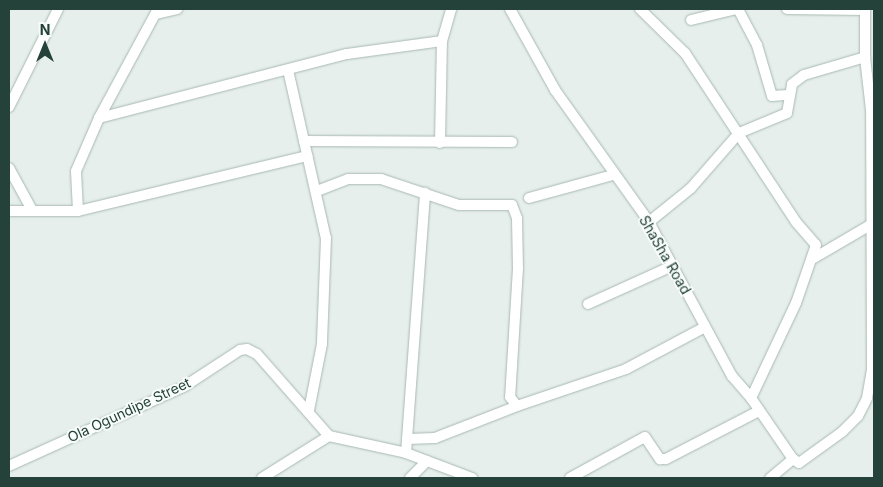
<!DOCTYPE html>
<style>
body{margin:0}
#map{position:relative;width:883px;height:487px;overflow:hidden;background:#e6efeb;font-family:Inter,sans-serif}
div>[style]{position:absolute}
.roads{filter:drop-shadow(0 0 1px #a8b8b2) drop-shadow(0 0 1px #a8b8b2)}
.minor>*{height:10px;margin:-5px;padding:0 5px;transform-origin:5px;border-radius:5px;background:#fff}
span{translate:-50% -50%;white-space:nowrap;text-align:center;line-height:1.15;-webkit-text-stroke:4px #f7fbf9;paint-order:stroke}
.street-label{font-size:14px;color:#24423a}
.frame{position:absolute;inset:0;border:10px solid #24423a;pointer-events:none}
.north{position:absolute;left:20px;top:20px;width:50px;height:50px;-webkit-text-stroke:4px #f7fbf9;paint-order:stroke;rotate:0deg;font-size:14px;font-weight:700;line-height:20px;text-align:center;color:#24423a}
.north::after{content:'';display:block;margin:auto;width:18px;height:22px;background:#24423a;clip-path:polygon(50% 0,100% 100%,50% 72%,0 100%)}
</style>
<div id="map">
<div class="roads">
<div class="minor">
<i style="left:510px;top:9px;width:93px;rotate:60.9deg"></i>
<i style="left:555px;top:90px;width:162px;rotate:54.5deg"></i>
<i style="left:649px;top:222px;width:175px;rotate:61.7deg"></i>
<i style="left:732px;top:376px;width:29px;rotate:49deg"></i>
<i style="left:751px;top:398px;width:74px;rotate:55.5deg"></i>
<i style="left:793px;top:459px;width:30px;rotate:140deg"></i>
<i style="left:640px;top:9px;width:63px;rotate:44.4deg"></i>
<i style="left:685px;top:53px;width:202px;rotate:56.7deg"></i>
<i style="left:796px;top:222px;width:30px;rotate:49deg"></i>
<i style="left:816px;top:245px;width:61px;rotate:109deg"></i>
<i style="left:796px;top:303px;width:105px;rotate:115.3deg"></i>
<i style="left:738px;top:9px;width:41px;rotate:62.2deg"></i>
<i style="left:757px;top:45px;width:53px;rotate:73.6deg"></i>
<i style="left:772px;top:96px;width:16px;rotate:-4deg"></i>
<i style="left:787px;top:9px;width:78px;rotate:0.7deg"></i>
<i style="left:156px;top:14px;width:22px;rotate:-13deg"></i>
<i style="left:691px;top:20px;width:46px;rotate:-13.7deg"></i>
<i style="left:288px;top:70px;width:172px;rotate:77.3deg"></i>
<i style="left:326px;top:238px;width:106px;rotate:92.2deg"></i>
<i style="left:322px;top:344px;width:67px;rotate:101.1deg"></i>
<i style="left:9px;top:107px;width:110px;rotate:-63.4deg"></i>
<i style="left:99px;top:118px;width:256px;rotate:-14.5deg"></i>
<i style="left:347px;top:54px;width:96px;rotate:-7.8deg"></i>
<i style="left:304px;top:141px;width:208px;rotate:0.3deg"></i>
<i style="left:440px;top:143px;width:102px;rotate:-88.9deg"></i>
<i style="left:442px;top:41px;width:33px;rotate:-74deg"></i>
<i style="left:9px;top:168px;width:48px;rotate:61.3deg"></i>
<i style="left:317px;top:191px;width:33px;rotate:-21deg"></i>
<i style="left:348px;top:179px;width:33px"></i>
<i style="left:381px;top:179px;width:82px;rotate:18.4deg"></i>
<i style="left:459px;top:205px;width:53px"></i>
<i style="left:512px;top:205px;width:14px;rotate:69deg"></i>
<i style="left:517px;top:218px;width:50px;rotate:88.9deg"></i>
<i style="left:518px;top:268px;width:129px;rotate:93.5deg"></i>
<i style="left:510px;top:397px;width:11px;rotate:52deg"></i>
<i style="left:517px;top:406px;width:115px;rotate:-18.7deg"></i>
<i style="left:626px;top:369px;width:89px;rotate:-28deg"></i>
<i style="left:529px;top:198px;width:87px;rotate:-15.3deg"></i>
<i style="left:9px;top:211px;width:69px"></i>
<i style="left:78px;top:211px;width:236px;rotate:-13.5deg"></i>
<i style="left:78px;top:211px;width:40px;rotate:-92.9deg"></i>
<i style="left:76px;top:171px;width:58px;rotate:-66.5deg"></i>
<i style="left:99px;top:118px;width:124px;rotate:-61.6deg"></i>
<i style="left:649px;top:222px;width:54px;rotate:-39deg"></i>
<i style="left:691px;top:188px;width:73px;rotate:-48.9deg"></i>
<i style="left:739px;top:133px;width:52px;rotate:-22.6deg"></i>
<i style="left:787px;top:113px;width:29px;rotate:-80deg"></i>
<i style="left:792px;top:84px;width:15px;rotate:-37deg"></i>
<i style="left:804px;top:75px;width:64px;rotate:-16.4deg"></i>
<i style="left:814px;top:258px;width:67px;rotate:-30.4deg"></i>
<i style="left:588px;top:304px;width:92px;rotate:-24.3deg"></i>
<i style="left:407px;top:439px;width:28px;rotate:-2deg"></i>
<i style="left:435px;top:438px;width:88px;rotate:-21.3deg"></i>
<i style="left:406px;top:453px;width:261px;rotate:-85.8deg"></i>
<i style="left:793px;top:459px;width:7px;rotate:34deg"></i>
<i style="left:799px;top:463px;width:53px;rotate:-35.8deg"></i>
<i style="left:842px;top:432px;width:23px;rotate:-45deg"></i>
<i style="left:858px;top:416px;width:20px;rotate:-63deg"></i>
<i style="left:867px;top:398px;width:29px;rotate:-80deg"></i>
<i style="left:872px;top:369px;width:259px;rotate:-90.2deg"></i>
<i style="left:871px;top:110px;width:53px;rotate:-96.5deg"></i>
<i style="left:865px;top:57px;width:48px;rotate:-90deg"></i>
<i style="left:9px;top:466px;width:193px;rotate:-24.4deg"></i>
<i style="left:185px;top:386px;width:66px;rotate:-33.2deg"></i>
<i style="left:240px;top:350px;width:7px;rotate:-8deg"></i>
<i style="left:247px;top:349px;width:11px;rotate:27deg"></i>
<i style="left:257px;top:354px;width:109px;rotate:48.7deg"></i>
<i style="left:329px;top:436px;width:79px;rotate:12.4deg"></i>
<i style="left:406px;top:453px;width:71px;rotate:20.7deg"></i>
<i style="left:262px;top:478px;width:79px;rotate:-32.1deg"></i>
<i style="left:410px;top:478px;width:24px;rotate:-45deg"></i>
<i style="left:570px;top:478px;width:85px;rotate:-28.7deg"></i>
<i style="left:645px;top:437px;width:27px;rotate:56deg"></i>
<i style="left:660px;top:459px;width:6px"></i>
<i style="left:666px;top:459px;width:105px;rotate:-27.3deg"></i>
</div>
</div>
<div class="street-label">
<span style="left:665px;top:255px;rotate:60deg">ShaSha Road</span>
<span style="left:129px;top:410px;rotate:-25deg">Ola Ogundipe Street</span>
</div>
<div class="frame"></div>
<div class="north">N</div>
</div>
